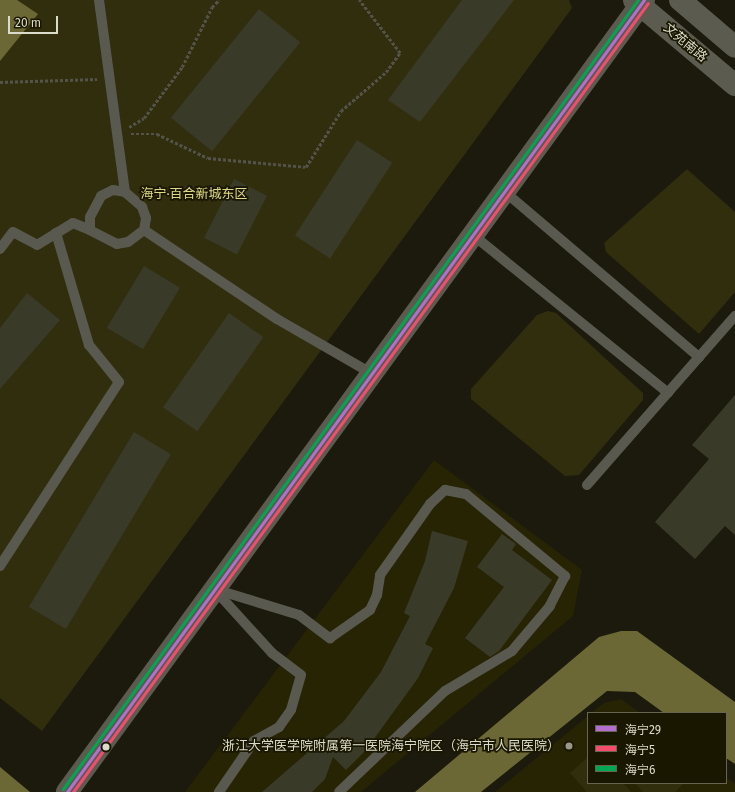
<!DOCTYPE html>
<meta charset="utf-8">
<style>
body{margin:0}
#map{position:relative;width:735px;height:792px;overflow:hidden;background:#1c1a0c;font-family:"Fira Sans","Noto Sans SC",sans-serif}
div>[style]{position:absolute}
.built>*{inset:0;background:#272404}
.green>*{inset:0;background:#312e0e}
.water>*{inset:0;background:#6c6835}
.building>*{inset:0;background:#3a3a29;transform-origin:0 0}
.path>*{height:2.5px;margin-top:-1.25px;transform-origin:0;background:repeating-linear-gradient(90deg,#53534a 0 3px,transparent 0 5px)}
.service>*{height:10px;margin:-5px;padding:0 5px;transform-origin:5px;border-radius:5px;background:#595950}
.secondary>*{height:22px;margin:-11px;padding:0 11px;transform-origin:11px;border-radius:11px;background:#5c5b50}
.bus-1>*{height:3px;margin:-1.5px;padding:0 1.5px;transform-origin:1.5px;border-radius:1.5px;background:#b36fd0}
.bus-2>*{height:3px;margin:-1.5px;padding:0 1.5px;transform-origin:1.5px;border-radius:1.5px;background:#f44d6c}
.bus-3>*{height:3px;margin:-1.5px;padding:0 1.5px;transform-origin:1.5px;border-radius:1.5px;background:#00a651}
.dots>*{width:11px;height:11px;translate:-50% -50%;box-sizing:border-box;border:2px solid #191700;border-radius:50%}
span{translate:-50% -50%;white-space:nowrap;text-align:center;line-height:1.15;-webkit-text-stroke:3.5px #191700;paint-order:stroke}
.street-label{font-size:13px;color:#dbdbcb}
.park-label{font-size:13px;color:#dfda85}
.poi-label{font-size:13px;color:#dbdbcb}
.right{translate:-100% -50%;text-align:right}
.legend{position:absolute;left:587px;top:712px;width:140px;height:72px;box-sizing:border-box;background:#191700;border:1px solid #676551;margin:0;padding:5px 7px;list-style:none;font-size:12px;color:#dbdbcb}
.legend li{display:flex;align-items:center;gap:8px;height:20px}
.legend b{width:20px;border:1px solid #676551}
.scale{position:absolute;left:8px;top:16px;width:50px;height:18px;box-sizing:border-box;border:2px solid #dbdbcb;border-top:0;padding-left:5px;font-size:12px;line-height:14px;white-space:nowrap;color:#dbdbcb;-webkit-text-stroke:3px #191700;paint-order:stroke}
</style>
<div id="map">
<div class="built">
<i style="clip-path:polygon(434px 460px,582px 570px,573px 616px,361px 792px,185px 792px)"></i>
<i style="clip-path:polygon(621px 699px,640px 713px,591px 713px,604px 703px)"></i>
<i style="clip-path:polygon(588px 716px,588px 783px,726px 783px,726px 777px,735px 784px,735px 792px,495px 792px)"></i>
</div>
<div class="green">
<i style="clip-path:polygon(0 0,569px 0,572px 8px,42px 731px,0 698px)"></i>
<i style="clip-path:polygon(687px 169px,735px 212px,735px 292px,699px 334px,606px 252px,604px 243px)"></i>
<i style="clip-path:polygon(548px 311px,556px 313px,643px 393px,643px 400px,579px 475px,565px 476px,471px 399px,471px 389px,537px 315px)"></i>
<i style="clip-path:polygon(588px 757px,588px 783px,623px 783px,631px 792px,587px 792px,570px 773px)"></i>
<i style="clip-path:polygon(635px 783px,684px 783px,675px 792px,643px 792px)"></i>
</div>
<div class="water">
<i style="clip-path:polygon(0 0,17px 0,38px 14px,0 61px)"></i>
<i style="clip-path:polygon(621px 631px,637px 631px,735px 702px,735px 764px,726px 758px,726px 713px,664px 713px,635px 692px,607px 691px,481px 792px,415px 792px,599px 637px)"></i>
<i style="clip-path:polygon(0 767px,30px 792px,0 792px)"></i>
</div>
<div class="building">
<i style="clip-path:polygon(462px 0,514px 0,420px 122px,388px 100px)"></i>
<i style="left:259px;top:9px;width:53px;height:140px;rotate:39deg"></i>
<i style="left:357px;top:140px;width:42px;height:114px;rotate:33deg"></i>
<i style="left:234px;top:179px;width:37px;height:66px;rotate:27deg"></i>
<i style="left:144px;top:266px;width:42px;height:72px;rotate:31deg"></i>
<i style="clip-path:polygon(27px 293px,60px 320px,0 389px,0 328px)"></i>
<i style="left:229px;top:313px;width:42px;height:115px;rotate:35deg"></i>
<i style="clip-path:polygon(735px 395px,735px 535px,725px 526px,695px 559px,655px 522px,709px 459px,692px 445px)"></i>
<i style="left:134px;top:432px;width:43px;height:204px;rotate:31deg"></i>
<i style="clip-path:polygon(432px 531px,468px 541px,454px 588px,425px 644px,433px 648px,418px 678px,366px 750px,346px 770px,333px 757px,325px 779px,312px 792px,262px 792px,344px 721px,381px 672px,410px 616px,404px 613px,425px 561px)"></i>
<i style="clip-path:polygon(502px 534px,516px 544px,512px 550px,552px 580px,499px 651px,490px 657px,465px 638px,504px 587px,477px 567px)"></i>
</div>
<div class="path">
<i style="left:0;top:82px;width:97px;rotate:-1.8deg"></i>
<i style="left:129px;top:127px;width:17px;rotate:-31deg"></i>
<i style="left:144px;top:118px;width:64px;rotate:-53.3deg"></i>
<i style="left:182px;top:67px;width:67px;rotate:-63.4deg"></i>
<i style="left:212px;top:7px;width:10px;rotate:-45deg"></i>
<i style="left:131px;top:134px;width:26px"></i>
<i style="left:157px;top:134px;width:56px;rotate:25.2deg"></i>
<i style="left:208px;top:158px;width:98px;rotate:5.2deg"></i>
<i style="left:306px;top:167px;width:66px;rotate:-58deg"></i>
<i style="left:341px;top:111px;width:60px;rotate:-40.9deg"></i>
<i style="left:386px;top:72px;width:24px;rotate:-54deg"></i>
<i style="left:400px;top:53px;width:67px;rotate:-127.7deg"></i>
</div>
<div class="service">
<i style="left:99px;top:0;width:194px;rotate:82.3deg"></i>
<i style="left:505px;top:192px;width:255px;rotate:40.4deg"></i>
<i style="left:144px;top:230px;width:20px;rotate:143deg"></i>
<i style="left:128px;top:242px;width:11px;rotate:170deg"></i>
<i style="left:117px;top:244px;width:30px;rotate:-153deg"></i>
<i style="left:90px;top:230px;width:13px;rotate:-90deg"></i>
<i style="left:90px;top:217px;width:24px;rotate:-62deg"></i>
<i style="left:101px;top:196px;width:13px;rotate:-27deg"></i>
<i style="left:113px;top:190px;width:12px;rotate:9deg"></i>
<i style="left:125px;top:192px;width:23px;rotate:41deg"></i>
<i style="left:142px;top:207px;width:12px;rotate:70deg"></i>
<i style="left:146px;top:218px;width:12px;rotate:99deg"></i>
<i style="left:144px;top:230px;width:160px;rotate:33.8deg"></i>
<i style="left:277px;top:319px;width:108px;rotate:29.9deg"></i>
<i style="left:473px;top:235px;width:251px;rotate:39deg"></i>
<i style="left:0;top:249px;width:21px;rotate:-53deg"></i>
<i style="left:13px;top:232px;width:27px;rotate:28deg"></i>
<i style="left:37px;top:245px;width:42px;rotate:-31.4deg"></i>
<i style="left:73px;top:223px;width:18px;rotate:22deg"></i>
<i style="left:587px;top:485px;width:225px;rotate:-48.8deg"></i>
<i style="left:0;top:566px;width:219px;rotate:-57.1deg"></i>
<i style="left:119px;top:382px;width:48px;rotate:-129deg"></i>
<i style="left:89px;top:345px;width:117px;rotate:-106.4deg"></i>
<i style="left:214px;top:589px;width:89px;rotate:17deg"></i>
<i style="left:299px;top:615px;width:39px;rotate:37deg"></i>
<i style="left:330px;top:638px;width:49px;rotate:-35deg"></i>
<i style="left:370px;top:610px;width:17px;rotate:-65deg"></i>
<i style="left:377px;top:595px;width:20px;rotate:-81deg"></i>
<i style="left:380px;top:575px;width:87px;rotate:-54.8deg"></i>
<i style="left:430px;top:504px;width:21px;rotate:-43deg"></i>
<i style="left:445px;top:490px;width:21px;rotate:11deg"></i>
<i style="left:466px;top:494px;width:129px;rotate:39.6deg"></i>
<i style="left:565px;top:576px;width:34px;rotate:117deg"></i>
<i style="left:550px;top:606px;width:59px;rotate:130.2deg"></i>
<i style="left:512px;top:651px;width:78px;rotate:149.2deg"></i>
<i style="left:445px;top:691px;width:146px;rotate:136.4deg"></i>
<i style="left:214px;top:589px;width:86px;rotate:47.8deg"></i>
<i style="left:272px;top:653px;width:36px;rotate:37deg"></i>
<i style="left:301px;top:675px;width:36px;rotate:106deg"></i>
<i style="left:291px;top:710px;width:21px;rotate:125deg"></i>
<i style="left:279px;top:727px;width:29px;rotate:151deg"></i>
<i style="left:254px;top:741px;width:62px;rotate:124.5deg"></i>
</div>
<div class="secondary">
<i style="left:634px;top:0;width:132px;rotate:40.1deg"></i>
<i style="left:680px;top:0;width:72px;rotate:40.5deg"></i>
<i style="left:67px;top:792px;width:980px;rotate:-53.93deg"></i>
</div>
<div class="bus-1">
<i style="left:67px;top:792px;width:980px;rotate:-53.93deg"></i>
</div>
<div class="bus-2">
<i style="left:73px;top:792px;width:976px;rotate:-53.92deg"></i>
</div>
<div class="bus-3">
<i style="left:63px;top:789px;width:976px;rotate:-53.92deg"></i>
</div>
<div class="dots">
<i style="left:569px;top:746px;background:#989788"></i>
<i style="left:106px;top:747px;background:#dbdbcb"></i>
</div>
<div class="street-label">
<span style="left:685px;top:43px;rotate:40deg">文苑南路</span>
</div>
<div class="park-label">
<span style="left:194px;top:194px">海宁·百合新城东区</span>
</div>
<div class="poi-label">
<span class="right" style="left:560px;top:746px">浙江大学医学院附属第一医院海宁院区（海宁市人民医院）</span>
</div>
<ul class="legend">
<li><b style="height:5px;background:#b36fd0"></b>海宁29</li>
<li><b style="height:5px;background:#f44d6c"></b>海宁5</li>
<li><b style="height:5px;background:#00a651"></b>海宁6</li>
</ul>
<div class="scale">20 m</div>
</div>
